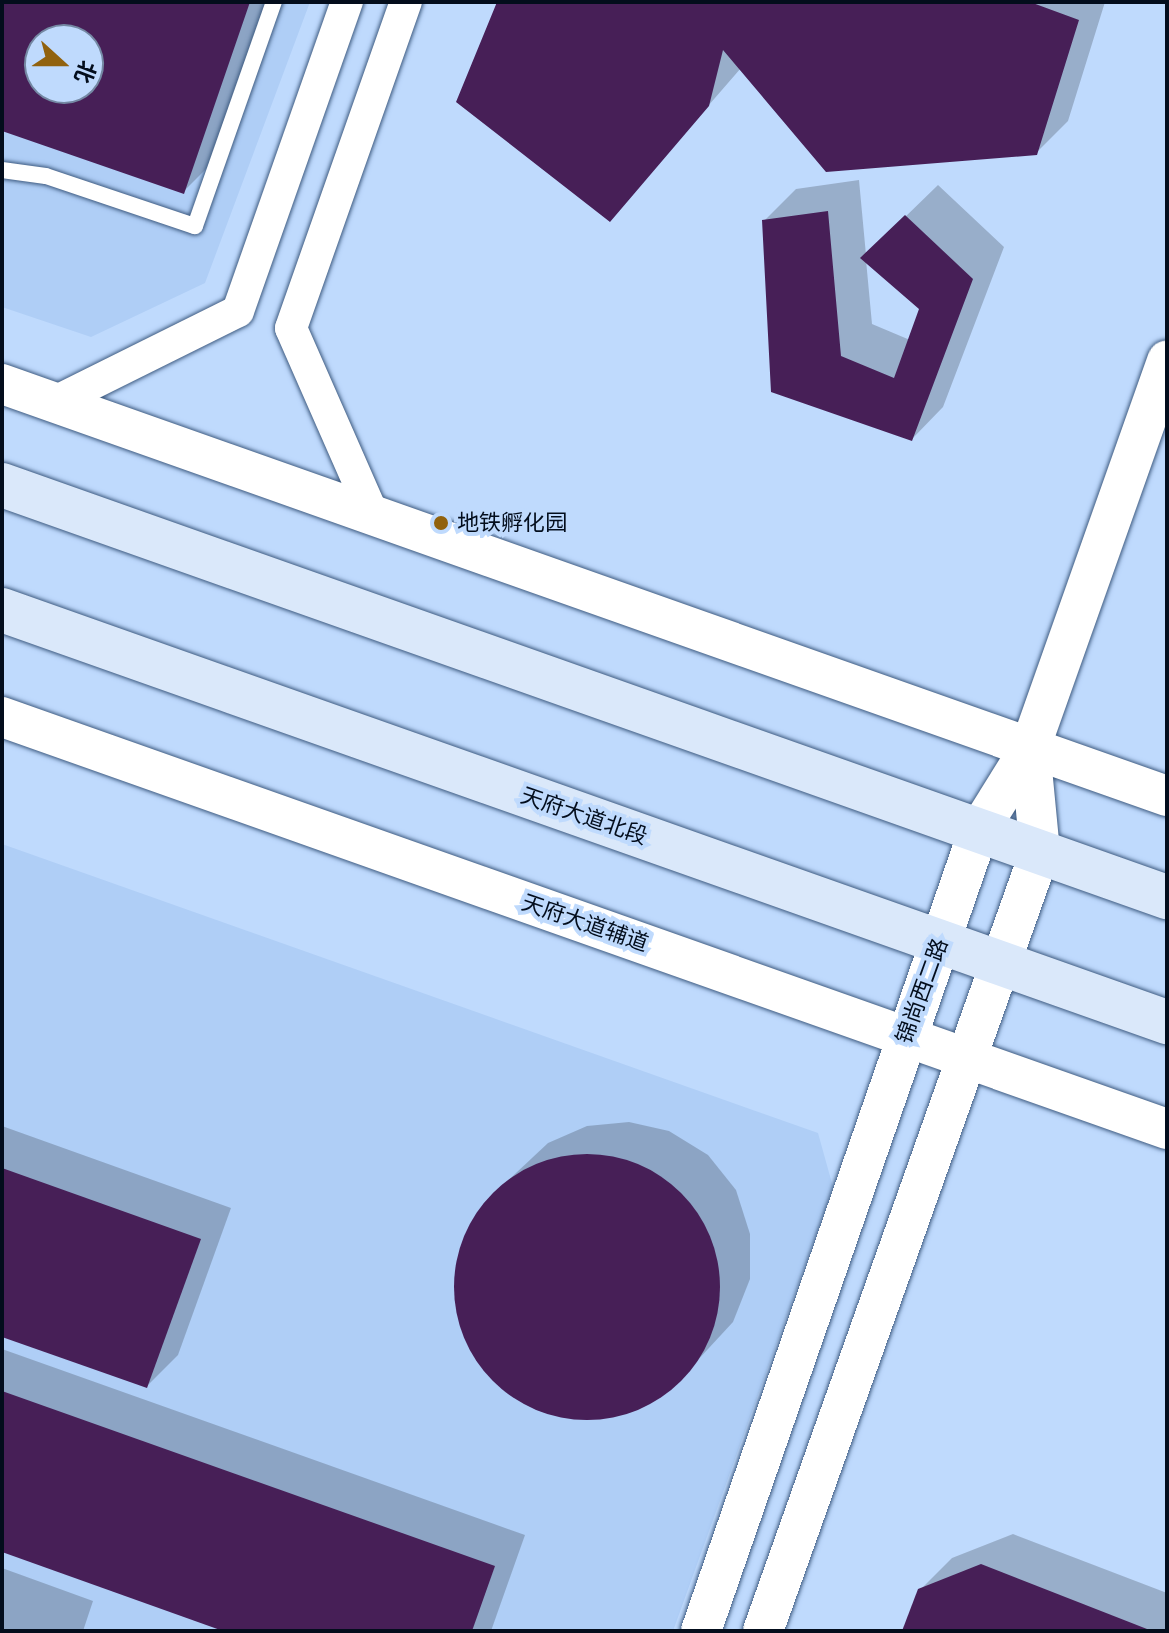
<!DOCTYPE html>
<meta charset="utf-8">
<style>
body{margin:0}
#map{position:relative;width:1169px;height:1633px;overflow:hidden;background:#bfdafd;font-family:"Fira Sans","Noto Sans SC",sans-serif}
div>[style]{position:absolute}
.built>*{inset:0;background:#afcef6}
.shadow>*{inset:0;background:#0003}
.building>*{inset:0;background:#471f57}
.round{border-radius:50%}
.roads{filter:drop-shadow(0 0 2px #3e5b81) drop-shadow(0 0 2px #3e5b81)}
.service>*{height:16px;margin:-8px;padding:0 8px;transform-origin:8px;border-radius:8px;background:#fff}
.minor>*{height:32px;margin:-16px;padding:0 16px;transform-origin:16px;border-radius:16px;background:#fff}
.tertiary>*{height:40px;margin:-20px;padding:0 20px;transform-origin:20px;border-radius:20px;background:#fff}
.primary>*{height:44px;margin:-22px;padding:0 22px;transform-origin:22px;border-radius:22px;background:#dae8fa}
.dots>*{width:22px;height:22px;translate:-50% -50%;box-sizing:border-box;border:4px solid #bfdafd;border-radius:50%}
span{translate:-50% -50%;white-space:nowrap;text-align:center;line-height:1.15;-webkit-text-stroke:8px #bfdafd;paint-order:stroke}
.poi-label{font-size:22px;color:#030d1c}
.left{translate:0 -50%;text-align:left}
.street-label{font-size:22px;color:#030d1c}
.frame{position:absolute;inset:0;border:4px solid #030d1c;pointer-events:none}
.north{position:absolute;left:24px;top:24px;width:80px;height:80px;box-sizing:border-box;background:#bfdafd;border:2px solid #7488a3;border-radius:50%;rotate:111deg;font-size:22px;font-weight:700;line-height:32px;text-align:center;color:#030d1c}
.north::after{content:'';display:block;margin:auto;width:28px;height:36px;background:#91620e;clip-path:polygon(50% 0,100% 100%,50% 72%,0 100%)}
</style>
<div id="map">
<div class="built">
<i style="clip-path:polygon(evenodd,2px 2px,310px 2px,205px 283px,91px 337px,2px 307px,2px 2px,40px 40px,88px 40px,88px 88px,40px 88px,40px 40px)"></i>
<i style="clip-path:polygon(2px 844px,818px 1133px,833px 1187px,673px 1631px,2px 1631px)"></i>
</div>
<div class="shadow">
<i style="clip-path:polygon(evenodd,2px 2px,279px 2px,229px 146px,183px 192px,2px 129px,2px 2px,40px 40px,88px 40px,88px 88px,40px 88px,40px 40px)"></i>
<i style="clip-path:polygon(499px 2px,1105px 2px,1068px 121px,1036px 153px,741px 68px,610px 219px)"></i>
<i style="clip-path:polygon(evenodd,859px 180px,866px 255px,938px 185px,1004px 247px,943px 407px,912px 439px,773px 390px,764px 221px,796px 189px,859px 180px,866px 260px,922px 308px,910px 340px,872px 324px,866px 260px)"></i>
<i style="clip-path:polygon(629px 1122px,669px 1131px,708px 1155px,736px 1190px,750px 1234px,750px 1279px,733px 1322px,671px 1389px,632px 1412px,587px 1420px,542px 1412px,505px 1392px,477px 1361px,459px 1323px,455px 1281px,464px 1240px,484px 1203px,548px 1143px,587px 1126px)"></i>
<i style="clip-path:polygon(2px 1126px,231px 1208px,178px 1355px,147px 1386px,2px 1335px)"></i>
<i style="clip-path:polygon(2px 1349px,525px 1535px,491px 1631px,230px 1631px,2px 1550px)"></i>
<i style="clip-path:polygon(1013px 1534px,1167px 1593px,1167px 1631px,904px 1631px,920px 1590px,952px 1558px)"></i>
<i style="clip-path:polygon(2px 1568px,93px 1601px,83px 1631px,2px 1631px)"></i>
</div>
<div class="building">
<i style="clip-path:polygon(evenodd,2px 2px,250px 2px,184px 194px,2px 131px,2px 2px,40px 40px,88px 40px,88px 88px,40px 88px,40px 40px)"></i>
<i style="clip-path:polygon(497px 2px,1030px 2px,1079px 20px,1037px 155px,826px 172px,723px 50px,709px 106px,610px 222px,456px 102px)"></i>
<i style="clip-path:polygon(828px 211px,841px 356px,894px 378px,919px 309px,860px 258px,905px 215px,973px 279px,912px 441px,771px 392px,762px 220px)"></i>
<i class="round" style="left:454px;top:1154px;width:266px;height:266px"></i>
<i style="clip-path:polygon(2px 1168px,201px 1239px,147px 1388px,2px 1337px)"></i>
<i style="clip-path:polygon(2px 1391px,495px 1566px,472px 1631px,223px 1631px,2px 1552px)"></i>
<i style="clip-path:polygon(981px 1564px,1147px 1629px,1147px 1631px,902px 1631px,918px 1589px)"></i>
</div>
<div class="roads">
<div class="service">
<i style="left:2px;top:170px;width:44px;rotate:7.8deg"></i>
<i style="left:46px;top:176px;width:157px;rotate:18.6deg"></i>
<i style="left:195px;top:226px;width:238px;rotate:-70.6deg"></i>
</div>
<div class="minor">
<i style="left:55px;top:402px;width:204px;rotate:-26.4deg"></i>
<i style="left:238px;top:311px;width:328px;rotate:-70.6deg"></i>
<i style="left:373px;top:515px;width:204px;rotate:-113.7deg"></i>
<i style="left:291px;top:328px;width:346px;rotate:-70.6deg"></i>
</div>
<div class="tertiary">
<i style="left:2px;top:384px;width:1236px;rotate:19.48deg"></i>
<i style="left:2px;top:717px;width:1236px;rotate:19.48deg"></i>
<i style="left:701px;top:1631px;width:848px;rotate:-70.86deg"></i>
<i style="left:979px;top:830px;width:97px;rotate:-58.1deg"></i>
<i style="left:1030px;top:748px;width:411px;rotate:-70.5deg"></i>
<i style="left:763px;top:1631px;width:827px;rotate:-70.43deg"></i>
<i style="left:1040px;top:852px;width:104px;rotate:-95.5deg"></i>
</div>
<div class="primary">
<i style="left:2px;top:485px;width:1236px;rotate:19.48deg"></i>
<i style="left:2px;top:610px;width:1236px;rotate:19.48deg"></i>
</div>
</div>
<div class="dots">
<i style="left:441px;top:523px;background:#91620e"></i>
</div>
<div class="poi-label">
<span class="left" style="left:457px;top:523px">地铁孵化园</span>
</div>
<div class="street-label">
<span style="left:584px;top:816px;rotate:19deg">天府大道北段</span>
<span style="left:585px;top:923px;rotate:19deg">天府大道辅道</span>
<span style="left:922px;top:991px;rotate:-70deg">锦尚西二路</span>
</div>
<div class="frame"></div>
<div class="north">北</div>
</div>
